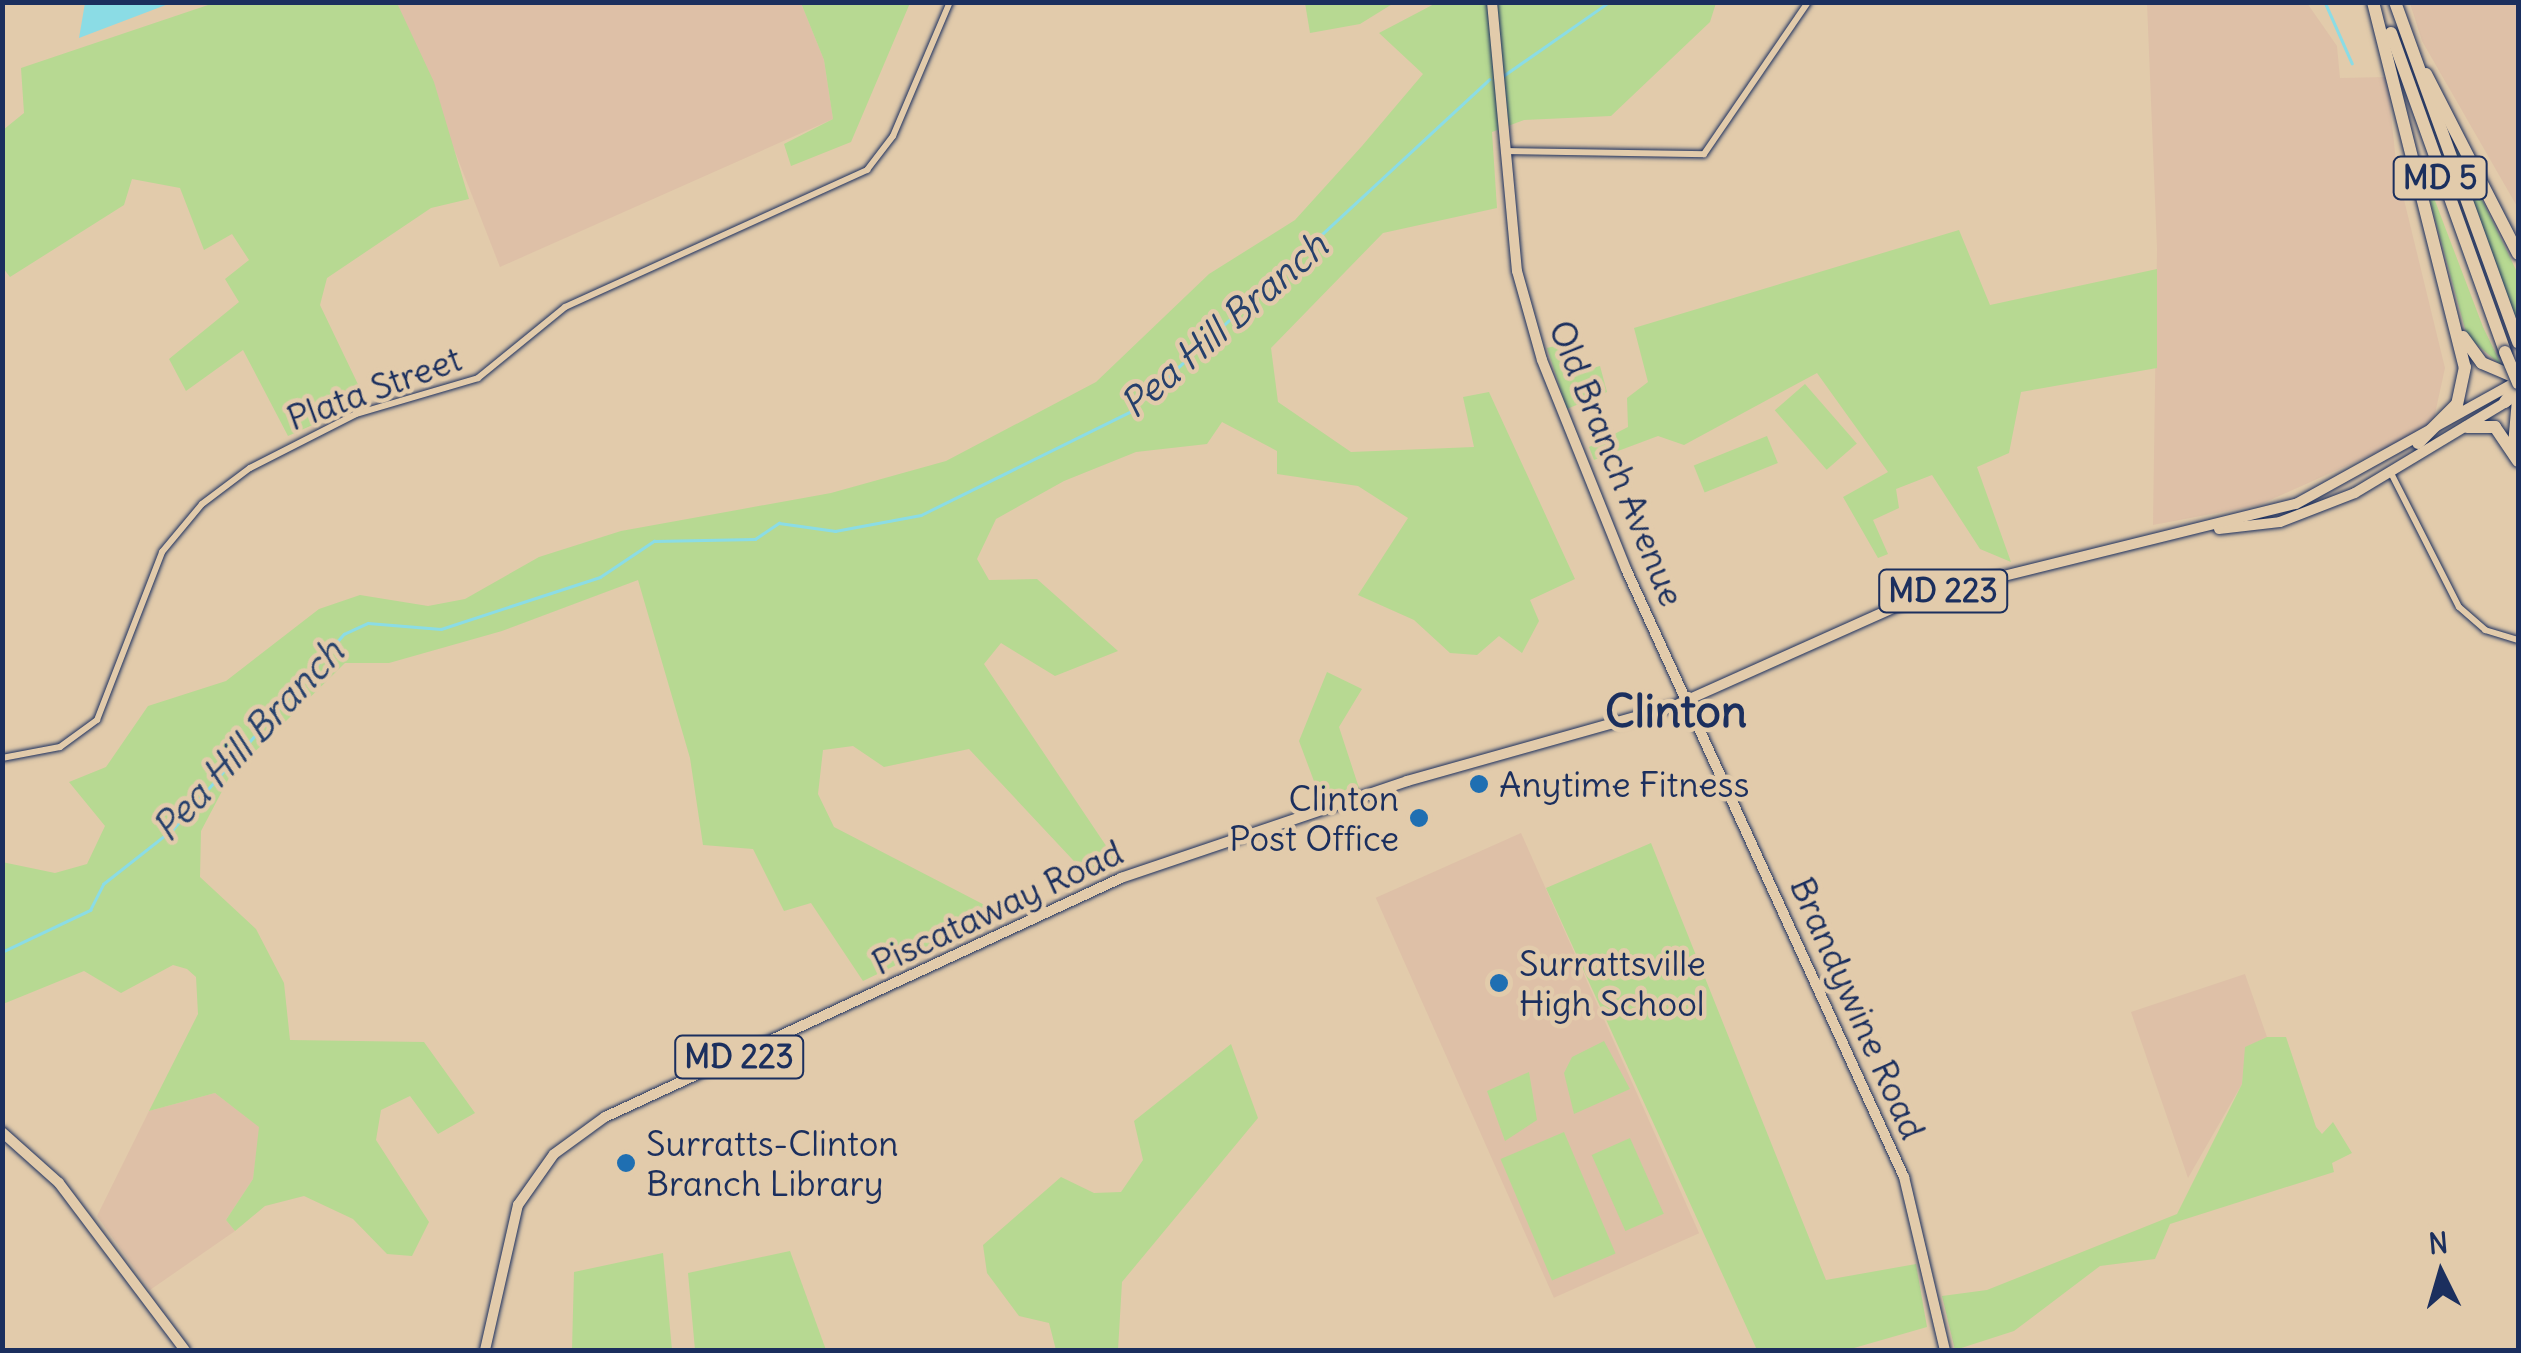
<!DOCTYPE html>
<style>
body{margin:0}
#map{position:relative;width:2521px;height:1353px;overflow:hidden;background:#e2cbab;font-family:Delius,sans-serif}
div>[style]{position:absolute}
.built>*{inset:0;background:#dec0a7;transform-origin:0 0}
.green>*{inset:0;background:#b7d992;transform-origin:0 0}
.water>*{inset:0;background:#8bdce5}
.stream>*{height:2.5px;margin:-1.25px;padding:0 1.25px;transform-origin:1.25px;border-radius:1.25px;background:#8bdce5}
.roads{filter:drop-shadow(0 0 2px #1b2f5e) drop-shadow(0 0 2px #1b2f5e)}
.minor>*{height:6px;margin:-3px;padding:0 3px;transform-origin:3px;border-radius:3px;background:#e2cbab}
.major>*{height:10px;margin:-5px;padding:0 5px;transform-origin:5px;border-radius:5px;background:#e2cbab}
.highway>*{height:12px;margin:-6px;padding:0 6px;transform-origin:6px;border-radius:6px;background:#e2cbab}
.bridges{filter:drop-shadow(0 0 2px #1b2f5e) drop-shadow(0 0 2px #1b2f5e)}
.highway-bridge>*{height:12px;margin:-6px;padding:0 6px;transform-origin:6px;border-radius:6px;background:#e2cbab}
.dots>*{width:28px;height:28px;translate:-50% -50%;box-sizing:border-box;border:5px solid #e2cbab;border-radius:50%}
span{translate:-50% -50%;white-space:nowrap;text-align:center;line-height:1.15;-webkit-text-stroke:9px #e2cbab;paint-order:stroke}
.shield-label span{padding:2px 8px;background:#e2cbab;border:2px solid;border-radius:8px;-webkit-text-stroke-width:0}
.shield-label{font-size:32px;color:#1b2f5e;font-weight:700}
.street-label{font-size:35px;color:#1b2f5e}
.poi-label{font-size:35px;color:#1b2f5e}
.left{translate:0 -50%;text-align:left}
.right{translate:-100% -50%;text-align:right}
.water-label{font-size:38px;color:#26406c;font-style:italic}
.district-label{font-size:45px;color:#1b2f5e;font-weight:700}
.frame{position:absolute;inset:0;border:5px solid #1b2f5e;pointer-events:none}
.north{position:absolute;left:2391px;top:1223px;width:100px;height:100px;-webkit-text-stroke:8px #e2cbab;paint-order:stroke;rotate:355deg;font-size:28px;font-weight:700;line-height:40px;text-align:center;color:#1b2f5e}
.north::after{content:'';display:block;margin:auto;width:35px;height:45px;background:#1b2f5e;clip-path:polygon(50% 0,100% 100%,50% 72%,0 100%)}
</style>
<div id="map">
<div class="built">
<i style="clip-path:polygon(397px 3px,801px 3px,824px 60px,833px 119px,500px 267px)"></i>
<i style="clip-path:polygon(2147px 3px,2307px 3px,2337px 46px,2340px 78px,2387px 77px,2397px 171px,2445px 368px,2433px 423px,2415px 435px,2259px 505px,2153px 525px,2157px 249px)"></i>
<i style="clip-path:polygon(2410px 3px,2518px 3px,2518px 208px,2422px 41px)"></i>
<i style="left:1521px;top:833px;width:438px;height:159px;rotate:66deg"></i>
<i style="clip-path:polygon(2245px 974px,2267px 1037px,2246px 1047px,2242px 1084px,2188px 1178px,2131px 1012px)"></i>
<i style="clip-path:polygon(215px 1093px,260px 1127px,253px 1179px,226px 1220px,235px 1231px,150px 1290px,97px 1216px,149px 1111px)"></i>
</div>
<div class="green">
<i style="clip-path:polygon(1438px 2px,1716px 3px,1710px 22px,1611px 116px,1524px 120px,1492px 132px,1497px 208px,1383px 233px,1271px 348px,1278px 402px,1351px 452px,1474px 447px,1463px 397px,1489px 392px,1575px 579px,1530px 600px,1539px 621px,1522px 653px,1499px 636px,1477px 655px,1450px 653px,1414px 620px,1358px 595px,1408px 518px,1358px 486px,1277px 474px,1277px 451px,1222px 422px,1207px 444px,1136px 452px,1064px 481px,996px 519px,977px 559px,989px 580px,1037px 579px,1118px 651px,1055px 676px,1001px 643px,984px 664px,1121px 868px,1087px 875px,969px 749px,884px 767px,853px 746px,823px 750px,818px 794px,834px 827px,1002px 914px,863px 981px,811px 903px,784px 911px,753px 849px,703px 845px,690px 758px,638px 580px,502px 631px,389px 663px,345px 663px,230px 776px,201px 831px,200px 877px,256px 929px,284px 983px,290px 1040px,424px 1042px,475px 1113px,438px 1134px,410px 1096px,381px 1110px,376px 1140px,429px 1222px,412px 1256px,387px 1254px,353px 1219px,304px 1196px,265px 1206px,235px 1231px,226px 1220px,253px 1179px,259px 1127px,215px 1093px,149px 1111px,198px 1014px,196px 977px,187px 969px,173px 965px,121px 993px,84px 971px,3px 1004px,2px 862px,55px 873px,87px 864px,105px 826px,69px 782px,106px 767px,148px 706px,226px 681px,319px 609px,360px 595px,428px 606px,465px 599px,539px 557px,621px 531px,831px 493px,946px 461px,1096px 382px,1209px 274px,1295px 220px,1362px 146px,1423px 74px,1379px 33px)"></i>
<i style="clip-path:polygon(214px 3px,397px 3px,434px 82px,469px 199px,431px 208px,327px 278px,320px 305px,366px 401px,288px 436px,243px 350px,186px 391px,169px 359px,239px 302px,225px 279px,249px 260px,232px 234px,204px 250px,180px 188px,132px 179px,124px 205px,10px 277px,3px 268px,3px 130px,24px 113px,21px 68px)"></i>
<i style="clip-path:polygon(801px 3px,910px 3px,851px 142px,791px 166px,784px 144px,833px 119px,824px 60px)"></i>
<i style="clip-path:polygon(1305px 3px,1305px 2px,1394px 3px,1360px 24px,1310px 33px)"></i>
<i style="clip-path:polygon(2459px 152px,2518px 274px,2518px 325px,2456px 153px)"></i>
<i style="clip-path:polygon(2418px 156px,2483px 327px,2502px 366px,2467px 336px)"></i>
<i style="clip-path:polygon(1959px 230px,1990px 305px,2157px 269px,2157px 368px,2021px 392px,2009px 453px,1977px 467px,2011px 562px,1980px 549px,1932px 475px,1896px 489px,1899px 508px,1873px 520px,1888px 554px,1878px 558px,1843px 497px,1888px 472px,1817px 373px,1684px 445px,1658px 436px,1594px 460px,1589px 447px,1628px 427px,1627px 398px,1648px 382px,1634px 328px)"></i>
<i style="clip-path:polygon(1566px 343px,1575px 373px,1600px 366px,1607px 392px,1567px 409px,1547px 348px)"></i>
<i style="left:1805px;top:384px;width:79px;height:40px;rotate:49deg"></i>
<i style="left:1767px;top:436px;width:29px;height:79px;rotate:68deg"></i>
<i style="clip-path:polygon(1327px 672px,1362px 689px,1339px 727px,1359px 788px,1321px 800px,1299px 741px)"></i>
<i style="clip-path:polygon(1651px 843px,1826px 1280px,1916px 1264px,1927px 1327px,1847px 1350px,1757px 1350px,1546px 888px)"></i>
<i style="clip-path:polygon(2267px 1037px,2286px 1037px,2316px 1127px,2322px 1134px,2333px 1122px,2352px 1153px,2332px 1163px,2334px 1172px,2170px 1224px,2155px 1259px,2100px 1266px,2014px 1331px,1955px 1350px,1942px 1296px,1987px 1290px,2177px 1214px,2242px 1084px,2245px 1047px)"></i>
<i style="clip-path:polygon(1604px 1041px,1630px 1089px,1574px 1114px,1564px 1073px,1572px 1057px)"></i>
<i style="clip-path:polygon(1231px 1044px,1258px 1118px,1122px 1282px,1118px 1350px,1056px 1350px,1049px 1323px,1019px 1316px,987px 1273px,983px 1245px,1061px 1177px,1094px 1193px,1121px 1192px,1143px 1160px,1134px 1121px)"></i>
<i style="clip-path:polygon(1529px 1072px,1537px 1120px,1505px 1141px,1487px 1091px)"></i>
<i style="left:1564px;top:1132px;width:132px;height:69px;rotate:67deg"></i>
<i style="left:1630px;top:1138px;width:83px;height:42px;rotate:66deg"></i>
<i style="clip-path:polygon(790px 1251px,826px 1350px,695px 1350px,688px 1273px)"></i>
<i style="clip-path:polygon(663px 1253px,672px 1350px,572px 1350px,574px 1272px)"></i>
</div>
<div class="water">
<i style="clip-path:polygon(85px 3px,85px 2px,171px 3px,79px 38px)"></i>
</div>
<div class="stream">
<i style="left:2325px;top:2px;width:67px;rotate:66.1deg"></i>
<i style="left:1503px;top:76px;width:129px;rotate:-34.9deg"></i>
<i style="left:2px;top:952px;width:98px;rotate:-25.5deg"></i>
<i style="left:90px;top:910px;width:29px;rotate:-63deg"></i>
<i style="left:103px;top:884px;width:89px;rotate:-38.2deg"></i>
<i style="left:173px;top:829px;width:259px;rotate:-48.8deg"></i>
<i style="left:344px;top:634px;width:26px;rotate:-25deg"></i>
<i style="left:368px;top:623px;width:73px;rotate:4.7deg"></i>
<i style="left:441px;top:629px;width:167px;rotate:-18.1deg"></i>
<i style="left:600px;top:577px;width:65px;rotate:-33.7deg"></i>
<i style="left:654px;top:541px;width:101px;rotate:-1.1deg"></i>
<i style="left:755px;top:539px;width:29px;rotate:-34deg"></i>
<i style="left:779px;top:523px;width:57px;rotate:8.1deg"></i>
<i style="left:835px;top:531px;width:87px;rotate:-10.5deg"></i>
<i style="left:921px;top:515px;width:234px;rotate:-26.3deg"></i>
<i style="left:1131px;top:411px;width:488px;rotate:-42.8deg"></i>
</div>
<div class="roads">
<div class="minor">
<i style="left:1506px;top:151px;width:198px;rotate:0.9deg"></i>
<i style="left:1704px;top:154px;width:184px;rotate:-55.6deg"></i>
<i style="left:2391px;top:473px;width:150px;rotate:63.1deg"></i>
<i style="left:2459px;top:607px;width:35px;rotate:41deg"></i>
<i style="left:2485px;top:630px;width:34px;rotate:17deg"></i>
<i style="left:2px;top:758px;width:59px;rotate:-10.7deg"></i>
<i style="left:60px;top:747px;width:46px;rotate:-36.1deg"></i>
<i style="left:97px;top:720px;width:180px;rotate:-68.8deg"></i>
<i style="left:162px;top:552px;width:62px;rotate:-50.2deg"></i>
<i style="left:202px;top:504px;width:60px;rotate:-36.9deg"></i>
<i style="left:250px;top:468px;width:119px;rotate:-27deg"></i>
<i style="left:356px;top:414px;width:127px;rotate:-16.4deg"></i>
<i style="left:478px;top:378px;width:112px;rotate:-39.2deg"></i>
<i style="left:565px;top:307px;width:332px;rotate:-24.4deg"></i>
<i style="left:867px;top:170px;width:43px;rotate:-52.6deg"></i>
<i style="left:893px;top:136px;width:146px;rotate:-67deg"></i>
</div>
<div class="major">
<i style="left:1492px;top:2px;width:270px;rotate:84.7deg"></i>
<i style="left:1517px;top:271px;width:92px;rotate:74.3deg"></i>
<i style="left:1542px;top:360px;width:225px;rotate:68.1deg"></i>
<i style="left:1626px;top:569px;width:669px;rotate:65.43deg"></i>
<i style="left:1904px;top:1177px;width:178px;rotate:76.7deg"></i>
<i style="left:2219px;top:529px;width:61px;rotate:-6.5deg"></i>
<i style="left:2280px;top:522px;width:80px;rotate:-21.1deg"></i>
<i style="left:2355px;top:493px;width:180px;rotate:-31.1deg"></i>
<i style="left:2px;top:1132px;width:76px;rotate:41.8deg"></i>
<i style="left:59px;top:1183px;width:209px;rotate:53deg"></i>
<i style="left:485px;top:1350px;width:149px;rotate:-77.2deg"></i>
<i style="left:518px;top:1205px;width:62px;rotate:-54.8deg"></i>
<i style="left:554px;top:1154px;width:63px;rotate:-36deg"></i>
<i style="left:605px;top:1117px;width:569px;rotate:-24.85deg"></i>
<i style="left:1121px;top:878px;width:302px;rotate:-18.7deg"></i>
<i style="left:1407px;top:781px;width:277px;rotate:-15.7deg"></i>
<i style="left:1674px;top:706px;width:264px;rotate:-24.1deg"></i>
<i style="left:1915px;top:598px;width:392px;rotate:-13.9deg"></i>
<i style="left:2296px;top:504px;width:254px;rotate:-29deg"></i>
</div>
<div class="highway">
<i style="left:2373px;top:2px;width:376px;rotate:75.9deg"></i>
<i style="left:2465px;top:367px;width:38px;rotate:102deg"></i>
<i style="left:2457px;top:404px;width:55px;rotate:135deg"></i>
<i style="left:2395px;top:2px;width:362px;rotate:70.1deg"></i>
<i style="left:2391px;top:33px;width:339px;rotate:70.3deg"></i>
<i style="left:2426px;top:74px;width:202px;rotate:62.9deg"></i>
<i style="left:2463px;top:337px;width:32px;rotate:54deg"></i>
<i style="left:2482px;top:363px;width:39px;rotate:23deg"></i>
<i style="left:2505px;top:402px;width:22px;rotate:-54deg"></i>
<i style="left:2467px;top:427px;width:28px"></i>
<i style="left:2495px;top:427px;width:41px;rotate:55.9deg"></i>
<i style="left:2514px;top:445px;width:46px;rotate:-85deg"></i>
</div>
</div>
<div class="bridges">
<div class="highway-bridge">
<i style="left:2505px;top:352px;width:34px;rotate:67deg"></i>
</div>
</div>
<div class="dots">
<i style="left:1479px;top:784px;background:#1f6fb2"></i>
<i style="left:1419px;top:818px;background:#1f6fb2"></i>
<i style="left:1499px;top:983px;background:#1f6fb2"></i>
<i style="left:626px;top:1163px;background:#1f6fb2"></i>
</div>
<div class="shield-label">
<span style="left:2440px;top:178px">MD 5</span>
<span style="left:1943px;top:591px">MD 223</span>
<span style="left:739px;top:1057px">MD 223</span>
</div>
<div class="street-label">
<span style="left:374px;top:388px;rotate:-20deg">Plata Street</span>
<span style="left:1617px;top:463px;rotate:68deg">Old Branch Avenue</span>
<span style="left:997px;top:907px;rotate:-25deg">Piscataway Road</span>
<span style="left:1858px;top:1008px;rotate:66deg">Brandywine Road</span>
</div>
<div class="poi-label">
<span class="left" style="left:1499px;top:784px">Anytime Fitness</span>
<span class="right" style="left:1399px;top:818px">Clinton<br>Post Office</span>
<span class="left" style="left:1519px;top:983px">Surrattsville<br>High School</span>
<span class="left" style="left:646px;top:1163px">Surratts-Clinton<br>Branch Library</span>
</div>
<div class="water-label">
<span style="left:1224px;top:325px;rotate:-41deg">Pea Hill Branch</span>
<span style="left:248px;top:740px;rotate:-47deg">Pea Hill Branch</span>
</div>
<div class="district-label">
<span style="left:1676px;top:712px">Clinton</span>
</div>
<div class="frame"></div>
<div class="north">N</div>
</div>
